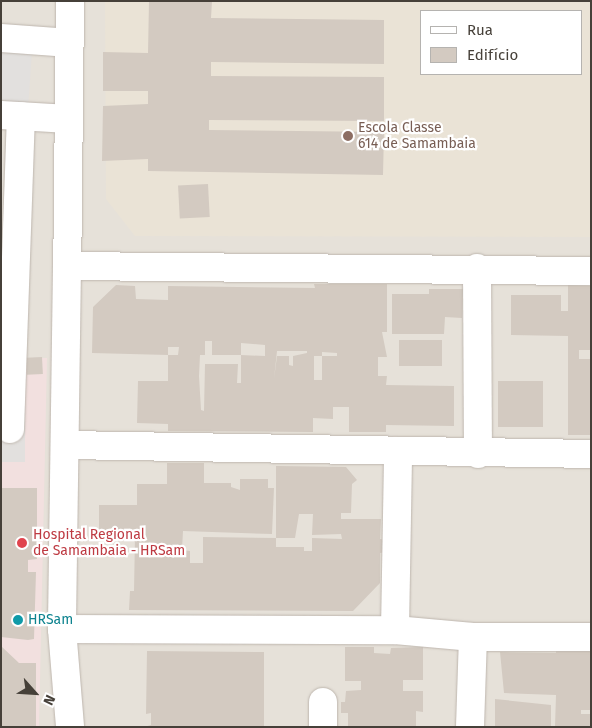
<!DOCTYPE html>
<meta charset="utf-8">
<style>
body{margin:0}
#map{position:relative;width:592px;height:728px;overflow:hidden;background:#f3f0ea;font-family:"Fira Sans",sans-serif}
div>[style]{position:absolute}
.residential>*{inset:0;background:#e6e1d9}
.education>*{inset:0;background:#eae3d6}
.medical>*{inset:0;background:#f2e0df}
.parking>*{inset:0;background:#e2e0de;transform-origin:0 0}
.building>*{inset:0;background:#d3cac1;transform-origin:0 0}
.roads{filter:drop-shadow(0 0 1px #beb6ae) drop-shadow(0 0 1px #beb6ae)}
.minor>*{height:28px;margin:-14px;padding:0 14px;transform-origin:14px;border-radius:14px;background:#fff}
.dots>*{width:14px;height:14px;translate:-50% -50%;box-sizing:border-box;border:2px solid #fff;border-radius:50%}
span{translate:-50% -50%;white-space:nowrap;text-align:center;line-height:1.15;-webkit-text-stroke:4.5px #fff;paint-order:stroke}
.education-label{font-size:14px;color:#785e54}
.left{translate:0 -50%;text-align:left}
.health-label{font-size:14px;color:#be3a42}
.culture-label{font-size:14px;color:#0d838f}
.frame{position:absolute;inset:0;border:2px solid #464039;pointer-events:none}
.legend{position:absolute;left:420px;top:10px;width:162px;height:65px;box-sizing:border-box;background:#fff;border:1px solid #b5b3b0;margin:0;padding:6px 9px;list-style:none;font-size:15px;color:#464039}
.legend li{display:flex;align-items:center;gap:10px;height:25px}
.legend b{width:25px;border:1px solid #b5b3b0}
.north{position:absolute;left:10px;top:668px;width:50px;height:50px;-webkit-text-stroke:4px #fff;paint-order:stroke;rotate:116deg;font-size:14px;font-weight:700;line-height:20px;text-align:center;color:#464039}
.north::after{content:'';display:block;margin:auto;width:18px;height:22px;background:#464039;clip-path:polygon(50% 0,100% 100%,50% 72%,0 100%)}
</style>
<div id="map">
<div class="residential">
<i style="clip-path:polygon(evenodd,1px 1px,591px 1px,591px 727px,1px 727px,1px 1px,421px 11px,581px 11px,581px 74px,421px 74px,421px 11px)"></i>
</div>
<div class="education">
<i style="clip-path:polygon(evenodd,105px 1px,591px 1px,591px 237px,135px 236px,106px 199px,105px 1px,421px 11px,581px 11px,581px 74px,421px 74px,421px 11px)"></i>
</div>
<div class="medical">
<i style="clip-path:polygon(1px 358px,47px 358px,39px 727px,1px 727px)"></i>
</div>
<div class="parking">
<i style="left:1px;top:50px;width:31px;height:52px;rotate:4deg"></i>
<i style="left:1px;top:358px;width:24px;height:104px"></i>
</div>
<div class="building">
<i style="clip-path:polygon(149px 1px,212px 1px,211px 18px,384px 20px,384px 64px,211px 62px,211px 76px,384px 77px,384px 121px,209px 120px,209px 130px,384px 132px,383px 175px,148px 171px,148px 159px,102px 161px,103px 106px,148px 104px,148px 91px,103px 91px,103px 52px,148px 53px)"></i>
<i style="left:208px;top:184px;width:33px;height:30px;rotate:87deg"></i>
<i style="clip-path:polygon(evenodd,314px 284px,387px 284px,387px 332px,382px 332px,387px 357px,378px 357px,378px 376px,387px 376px,386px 385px,454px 386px,454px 426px,386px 425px,386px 432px,349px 432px,349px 407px,333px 407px,333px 419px,313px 418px,313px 432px,168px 431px,168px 424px,137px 423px,138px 381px,168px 381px,168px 355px,178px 355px,179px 347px,168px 347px,168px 355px,92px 353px,93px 307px,116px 285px,135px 286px,136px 299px,168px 300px,168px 286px,315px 288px,314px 284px,205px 341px,212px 341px,212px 355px,241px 355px,241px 343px,265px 345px,265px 356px,241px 355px,241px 383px,237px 383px,238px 364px,205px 364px,204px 411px,201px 410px,199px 376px,200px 355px,205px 355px,205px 341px,314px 284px,277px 351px,307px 351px,307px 353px,293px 356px,293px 366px,289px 365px,289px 356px,277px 356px,274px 379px,277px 351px,314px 284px,322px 352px,337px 353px,337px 356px,322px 356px,322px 380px,314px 380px,314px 356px,322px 356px,322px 352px)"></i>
<i style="clip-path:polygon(568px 285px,591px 286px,591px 350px,579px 350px,579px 359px,591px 359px,591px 435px,568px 435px,568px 336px,511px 335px,511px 295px,561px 295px,561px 311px,568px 311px)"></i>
<i style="clip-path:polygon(429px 289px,463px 289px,462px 318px,445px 317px,444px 334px,392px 334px,392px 294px,429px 294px)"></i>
<i style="left:399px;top:340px;width:43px;height:26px"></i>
<i style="left:42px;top:357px;width:17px;height:16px;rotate:87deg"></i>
<i style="left:498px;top:381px;width:45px;height:46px"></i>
<i style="clip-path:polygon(evenodd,167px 463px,204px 463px,204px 483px,231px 483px,231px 487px,240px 490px,240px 479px,268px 479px,268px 488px,274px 488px,272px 534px,183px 531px,182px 550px,190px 551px,190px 563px,203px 563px,203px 537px,276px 538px,276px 466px,346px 467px,357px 480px,352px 484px,351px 513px,341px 513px,341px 519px,381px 519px,380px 539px,390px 540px,388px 552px,380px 553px,380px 583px,353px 611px,129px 610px,130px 591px,134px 591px,135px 536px,99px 536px,99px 505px,137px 505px,137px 484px,167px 484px,167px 463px,299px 514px,313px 514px,312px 535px,341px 534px,342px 539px,312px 538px,312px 551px,304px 551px,304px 547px,276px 547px,276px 538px,295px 538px,299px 514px)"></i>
<i style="clip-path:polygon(1px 488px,37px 488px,37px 559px,28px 560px,28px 572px,36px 572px,34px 639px,28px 640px,1px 637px)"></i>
<i style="clip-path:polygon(1px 646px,19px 663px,36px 663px,36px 727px,1px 727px)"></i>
<i style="clip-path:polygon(345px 647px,374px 647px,374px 653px,390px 654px,391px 648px,423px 647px,423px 680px,403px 680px,403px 691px,423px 691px,423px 712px,416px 711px,416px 727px,348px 727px,348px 713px,341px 713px,341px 702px,345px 702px,346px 691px,361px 690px,361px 681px,345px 681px)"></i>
<i style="clip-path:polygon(556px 648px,591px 649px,591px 710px,581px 710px,581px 714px,591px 714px,591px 727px,555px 727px,556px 695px,504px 693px,500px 652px,556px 653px)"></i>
<i style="clip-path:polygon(147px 651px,264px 652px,264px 727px,144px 727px,151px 725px,151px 713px,146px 714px)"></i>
<i style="clip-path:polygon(495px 699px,551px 705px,551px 727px,495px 727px)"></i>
</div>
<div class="roads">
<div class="minor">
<i style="left:70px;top:1px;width:265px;rotate:90.6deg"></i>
<i style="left:67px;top:266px;width:524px;rotate:0.55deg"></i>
<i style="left:1px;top:38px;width:69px;rotate:4.1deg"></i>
<i style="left:1px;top:115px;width:68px;rotate:3.4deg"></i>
<i style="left:67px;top:266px;width:363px;rotate:90.8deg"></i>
<i style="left:62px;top:629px;width:98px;rotate:85.3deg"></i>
<i style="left:477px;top:268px;width:186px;rotate:89.7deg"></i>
<i style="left:10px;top:429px;width:313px;rotate:-88deg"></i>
<i style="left:66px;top:445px;width:525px;rotate:0.98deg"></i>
<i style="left:62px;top:629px;width:333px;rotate:0.2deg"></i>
<i style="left:395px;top:630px;width:78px;rotate:5.1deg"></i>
<i style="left:473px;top:637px;width:118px"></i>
<i style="left:395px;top:630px;width:179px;rotate:-89deg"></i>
<i style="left:323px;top:727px;width:25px;rotate:-90deg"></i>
<i style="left:470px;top:727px;width:90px;rotate:-88.1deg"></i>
</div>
</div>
<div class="dots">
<i style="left:348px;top:136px;background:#8d6e63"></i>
<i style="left:22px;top:543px;background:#e0444e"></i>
<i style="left:18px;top:620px;background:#0f9aa8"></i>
</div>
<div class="education-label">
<span class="left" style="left:358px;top:136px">Escola Classe<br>614 de Samambaia</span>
</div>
<div class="health-label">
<span class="left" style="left:33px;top:543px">Hospital Regional<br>de Samambaia - HRSam</span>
</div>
<div class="culture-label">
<span class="left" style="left:28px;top:620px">HRSam</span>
</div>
<div class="frame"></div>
<ul class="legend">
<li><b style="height:6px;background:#fff"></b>Rua</li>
<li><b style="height:14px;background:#d3cac1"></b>Edifício</li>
</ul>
<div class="north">N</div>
</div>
